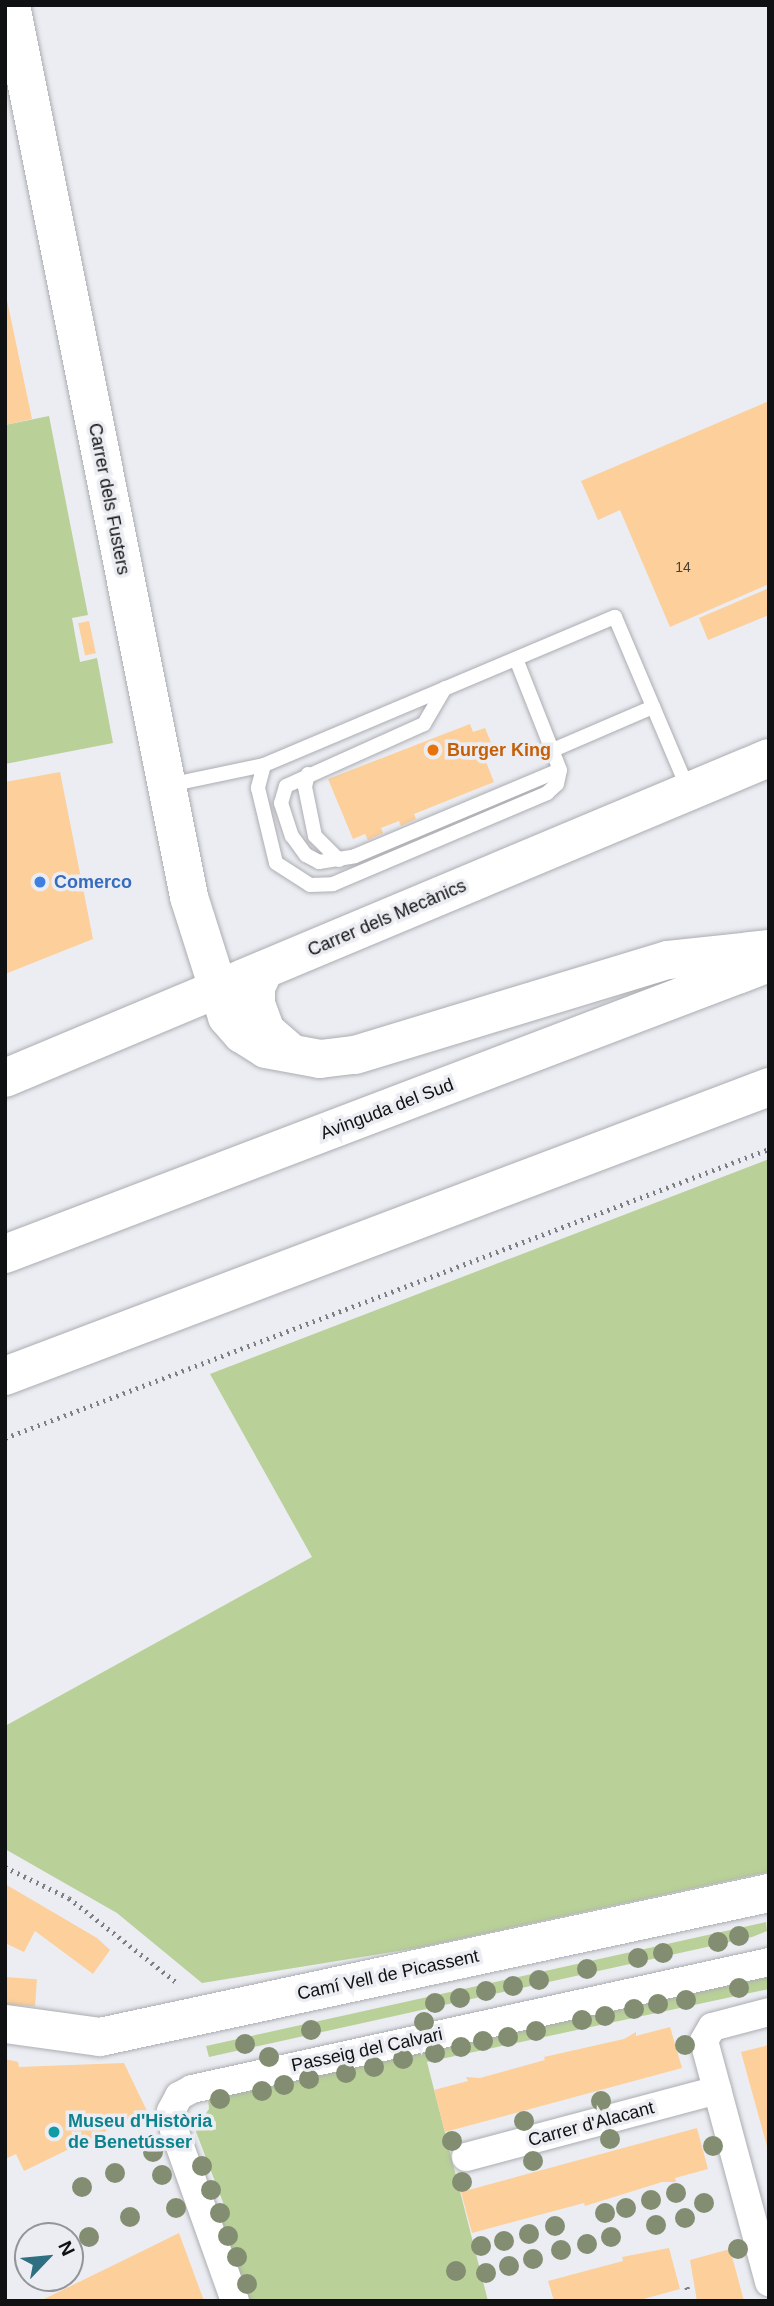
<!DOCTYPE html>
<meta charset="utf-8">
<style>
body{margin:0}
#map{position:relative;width:774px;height:2306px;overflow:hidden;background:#ebedf2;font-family:Helvetica,sans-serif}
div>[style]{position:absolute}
.green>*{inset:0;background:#b9d098}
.building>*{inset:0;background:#fccf9b;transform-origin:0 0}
.path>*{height:4.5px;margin-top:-2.25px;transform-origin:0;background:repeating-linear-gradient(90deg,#7e7f82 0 2px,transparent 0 7px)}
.roads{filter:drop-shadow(0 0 2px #abadb1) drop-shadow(0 0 2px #abadb1)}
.lane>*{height:14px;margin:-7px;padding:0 7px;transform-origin:7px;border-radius:7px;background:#fff}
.street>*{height:28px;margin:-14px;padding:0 14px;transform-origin:14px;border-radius:14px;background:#fff}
.secondary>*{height:38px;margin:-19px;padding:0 19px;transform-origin:19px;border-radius:19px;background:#fff}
.trees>*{width:20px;height:20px;margin:-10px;border-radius:50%;background:#828d71}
.dots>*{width:19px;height:19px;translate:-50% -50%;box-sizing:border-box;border:4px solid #ebedf2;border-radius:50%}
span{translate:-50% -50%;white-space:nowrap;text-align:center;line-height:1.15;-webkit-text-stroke:7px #ebedf2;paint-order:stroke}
.number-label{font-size:14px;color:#4b4034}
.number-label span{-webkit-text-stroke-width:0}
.street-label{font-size:18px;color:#101112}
.food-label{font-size:18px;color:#c56008;font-weight:700}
.left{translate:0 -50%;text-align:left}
.shop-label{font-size:18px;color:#366cbe;font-weight:700}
.culture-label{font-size:18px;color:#0d838f;font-weight:700}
.frame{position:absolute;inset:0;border:7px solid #101112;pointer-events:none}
.north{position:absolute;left:14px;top:2222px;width:70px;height:70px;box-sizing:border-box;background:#ebedf2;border:2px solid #939598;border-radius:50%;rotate:64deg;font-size:19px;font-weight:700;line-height:28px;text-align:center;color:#101112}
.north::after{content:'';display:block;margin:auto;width:24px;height:32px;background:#2e6f82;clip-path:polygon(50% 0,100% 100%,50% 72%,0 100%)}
</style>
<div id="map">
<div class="green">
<i style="clip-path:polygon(49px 416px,88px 615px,72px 618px,80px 662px,97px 658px,113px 743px,5px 764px,5px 425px)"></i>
<i style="clip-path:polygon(769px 1159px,769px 1872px,417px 1948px,202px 1983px,117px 1913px,5px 1849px,5px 1726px,312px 1557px,210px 1374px)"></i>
<i style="clip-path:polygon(766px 1922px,767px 1931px,752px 1937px,209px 2057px,206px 2046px)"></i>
<i style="clip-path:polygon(769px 1973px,769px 1989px,427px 2062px,488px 2301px,247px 2301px,213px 2210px,224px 2205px,195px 2129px,209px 2109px,208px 2096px)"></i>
</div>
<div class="building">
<i style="clip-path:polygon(5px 291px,32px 419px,5px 425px)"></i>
<i style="clip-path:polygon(769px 401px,769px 584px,670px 627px,620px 510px,598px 520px,581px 481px)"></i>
<i style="clip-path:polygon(769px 588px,769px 615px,708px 640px,699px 618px)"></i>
<i style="left:89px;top:621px;width:33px;height:11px;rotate:78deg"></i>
<i style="clip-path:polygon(470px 724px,473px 732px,485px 728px,495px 752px,484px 757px,494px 782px,414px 814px,416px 819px,401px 826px,399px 821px,381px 828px,383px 833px,368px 840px,365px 834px,353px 839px,328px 779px)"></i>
<i style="clip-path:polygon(60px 772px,93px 939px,5px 974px,5px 782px)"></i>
<i style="clip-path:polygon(5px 1884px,97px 1938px,110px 1950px,93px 1974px,35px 1931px,24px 1952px,5px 1943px)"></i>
<i style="left:5px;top:1977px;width:32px;height:27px;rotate:4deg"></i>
<i style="clip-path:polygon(670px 2027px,682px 2068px,445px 2132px,434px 2090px,468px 2081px,466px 2077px,480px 2078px,545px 2060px,544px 2057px,624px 2039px,636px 2032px,636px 2036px)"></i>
<i style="clip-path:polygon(769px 2045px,769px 2150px,768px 2150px,741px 2052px)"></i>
<i style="clip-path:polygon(5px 2059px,18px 2062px,19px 2067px,124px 2063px,147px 2111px,24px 2171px,16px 2154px,5px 2159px)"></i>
<i style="clip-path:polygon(697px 2128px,708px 2169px,675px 2178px,676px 2182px,662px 2182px,585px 2206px,584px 2203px,472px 2233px,461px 2192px)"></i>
<i style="clip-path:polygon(179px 2233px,204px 2301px,40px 2301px,120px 2262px)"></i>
<i style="clip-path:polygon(669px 2248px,680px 2289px,636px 2301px,554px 2301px,548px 2281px,623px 2261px,622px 2257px)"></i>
<i style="clip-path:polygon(730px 2249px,744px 2301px,697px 2301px,690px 2260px)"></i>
</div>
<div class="path">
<i style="left:5px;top:1438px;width:817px;rotate:-20.72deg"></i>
<i style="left:5px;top:1867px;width:71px;rotate:25.8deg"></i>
<i style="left:69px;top:1898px;width:136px;rotate:38.1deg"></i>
<i style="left:687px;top:2287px;width:6px;rotate:72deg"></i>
</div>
<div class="roads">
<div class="lane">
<i style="left:445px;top:688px;width:42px;rotate:120.3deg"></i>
<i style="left:424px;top:724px;width:151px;rotate:155.8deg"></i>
<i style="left:286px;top:786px;width:18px;rotate:106deg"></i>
<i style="left:281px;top:803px;width:35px;rotate:72deg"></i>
<i style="left:292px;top:836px;width:24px;rotate:54deg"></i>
<i style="left:306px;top:855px;width:15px;rotate:28deg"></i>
<i style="left:319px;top:862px;width:36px;rotate:-9deg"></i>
<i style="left:355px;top:856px;width:222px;rotate:-22.8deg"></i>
<i style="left:553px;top:750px;width:109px;rotate:-23.3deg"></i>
<i style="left:264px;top:765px;width:24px;rotate:105deg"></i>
<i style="left:258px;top:788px;width:77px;rotate:76.5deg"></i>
<i style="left:276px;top:863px;width:40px;rotate:32.9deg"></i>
<i style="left:310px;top:885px;width:23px;rotate:-2deg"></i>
<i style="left:333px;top:884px;width:233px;rotate:-23deg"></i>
<i style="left:547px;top:793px;width:13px;rotate:-42deg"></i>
<i style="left:557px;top:784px;width:14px;rotate:-78deg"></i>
<i style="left:560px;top:770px;width:119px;rotate:-111.6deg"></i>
<i style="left:308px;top:774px;width:13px;rotate:103deg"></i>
<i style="left:305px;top:787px;width:50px;rotate:78.5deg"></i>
<i style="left:315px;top:836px;width:34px;rotate:45deg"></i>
<i style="left:169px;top:785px;width:97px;rotate:-11.9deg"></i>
<i style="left:264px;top:765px;width:381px;rotate:-22.9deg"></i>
<i style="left:615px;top:617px;width:187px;rotate:67deg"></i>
</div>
<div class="street">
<i style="left:769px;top:2012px;width:59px;rotate:165.3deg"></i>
<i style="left:712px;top:2027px;width:16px;rotate:120deg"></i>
<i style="left:704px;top:2041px;width:250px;rotate:74.9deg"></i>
<i style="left:466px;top:2157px;width:260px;rotate:-14.9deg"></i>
<i style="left:235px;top:2301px;width:182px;rotate:-109.6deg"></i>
<i style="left:174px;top:2130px;width:19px;rotate:-99deg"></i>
<i style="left:171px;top:2111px;width:17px;rotate:-62deg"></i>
<i style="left:179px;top:2096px;width:15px;rotate:-28deg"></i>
<i style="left:192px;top:2089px;width:591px;rotate:-12.41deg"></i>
</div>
<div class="secondary">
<i style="left:11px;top:5px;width:910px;rotate:78.71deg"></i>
<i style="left:189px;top:897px;width:126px;rotate:72.4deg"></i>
<i style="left:227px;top:1017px;width:23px;rotate:49deg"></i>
<i style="left:242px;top:1034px;width:28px;rotate:32deg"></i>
<i style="left:266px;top:1049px;width:55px;rotate:10.5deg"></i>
<i style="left:320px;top:1059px;width:35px;rotate:-7deg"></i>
<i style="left:355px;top:1055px;width:327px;rotate:-16.9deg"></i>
<i style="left:668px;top:960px;width:102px;rotate:-6.2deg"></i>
<i style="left:264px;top:970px;width:19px;rotate:115deg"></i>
<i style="left:256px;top:987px;width:17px;rotate:90deg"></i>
<i style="left:256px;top:1004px;width:29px;rotate:70deg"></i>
<i style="left:266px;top:1031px;width:33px;rotate:41deg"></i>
<i style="left:5px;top:1078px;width:828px;rotate:-22.73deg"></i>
<i style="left:5px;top:1254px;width:818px;rotate:-20.85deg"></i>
<i style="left:5px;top:1376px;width:817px;rotate:-20.72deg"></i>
<i style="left:5px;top:2024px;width:96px;rotate:7.8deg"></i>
<i style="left:100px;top:2037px;width:684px;rotate:-12.15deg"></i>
</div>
</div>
<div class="trees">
<i style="left:739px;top:1936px"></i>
<i style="left:718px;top:1942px"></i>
<i style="left:663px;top:1953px"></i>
<i style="left:638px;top:1958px"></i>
<i style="left:587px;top:1969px"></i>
<i style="left:539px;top:1980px"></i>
<i style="left:513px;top:1986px"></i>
<i style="left:739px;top:1988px"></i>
<i style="left:486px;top:1991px"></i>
<i style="left:460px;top:1998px"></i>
<i style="left:686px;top:2000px"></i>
<i style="left:435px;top:2003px"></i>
<i style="left:658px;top:2004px"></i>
<i style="left:634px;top:2009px"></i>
<i style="left:605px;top:2016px"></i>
<i style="left:582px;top:2020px"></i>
<i style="left:424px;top:2022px"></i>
<i style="left:311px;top:2030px"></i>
<i style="left:536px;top:2031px"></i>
<i style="left:508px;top:2037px"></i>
<i style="left:483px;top:2041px"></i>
<i style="left:245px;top:2044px"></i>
<i style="left:685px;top:2045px"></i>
<i style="left:461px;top:2047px"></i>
<i style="left:435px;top:2053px"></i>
<i style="left:269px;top:2057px"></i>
<i style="left:403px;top:2059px"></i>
<i style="left:374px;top:2067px"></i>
<i style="left:346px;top:2073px"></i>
<i style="left:309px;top:2079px"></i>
<i style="left:284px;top:2085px"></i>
<i style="left:262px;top:2091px"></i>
<i style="left:220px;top:2099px"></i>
<i style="left:601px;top:2101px"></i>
<i style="left:524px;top:2121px"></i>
<i style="left:610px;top:2139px"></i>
<i style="left:452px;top:2141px"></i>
<i style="left:713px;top:2146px"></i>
<i style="left:153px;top:2152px"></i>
<i style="left:533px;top:2161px"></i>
<i style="left:202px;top:2166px"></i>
<i style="left:115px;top:2173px"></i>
<i style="left:162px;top:2175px"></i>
<i style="left:462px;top:2182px"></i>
<i style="left:82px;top:2187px"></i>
<i style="left:211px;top:2190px"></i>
<i style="left:676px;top:2193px"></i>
<i style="left:651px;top:2200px"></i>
<i style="left:704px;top:2203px"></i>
<i style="left:176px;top:2208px"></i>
<i style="left:626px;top:2208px"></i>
<i style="left:220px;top:2213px"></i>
<i style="left:605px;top:2213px"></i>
<i style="left:130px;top:2217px"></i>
<i style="left:685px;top:2218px"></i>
<i style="left:656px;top:2225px"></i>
<i style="left:555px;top:2226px"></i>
<i style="left:529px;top:2234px"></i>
<i style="left:228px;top:2236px"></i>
<i style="left:89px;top:2237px"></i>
<i style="left:611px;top:2237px"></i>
<i style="left:504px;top:2241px"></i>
<i style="left:587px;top:2244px"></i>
<i style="left:481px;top:2246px"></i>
<i style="left:738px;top:2249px"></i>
<i style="left:561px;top:2250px"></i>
<i style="left:237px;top:2257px"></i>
<i style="left:533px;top:2259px"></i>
<i style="left:509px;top:2266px"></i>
<i style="left:456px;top:2271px"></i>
<i style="left:486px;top:2273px"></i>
<i style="left:247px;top:2284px"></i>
</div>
<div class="dots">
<i style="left:433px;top:750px;background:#e8710a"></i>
<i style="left:40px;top:882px;background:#3f7fe0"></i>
<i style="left:54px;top:2132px;background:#0f9aa8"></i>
</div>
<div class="number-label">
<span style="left:683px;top:567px">14</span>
</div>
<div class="street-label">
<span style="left:109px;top:499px;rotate:79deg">Carrer dels Fusters</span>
<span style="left:387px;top:918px;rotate:-23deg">Carrer dels Mecànics</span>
<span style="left:387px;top:1109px;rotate:-21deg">Avinguda del Sud</span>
<span style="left:388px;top:1975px;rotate:-12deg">Camí Vell de Picassent</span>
<span style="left:367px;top:2050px;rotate:-12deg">Passeig del Calvari</span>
<span style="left:591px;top:2124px;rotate:-15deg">Carrer d'Alacant</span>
</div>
<div class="food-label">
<span class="left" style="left:447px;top:750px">Burger King</span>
</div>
<div class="shop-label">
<span class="left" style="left:54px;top:882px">Comerco</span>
</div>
<div class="culture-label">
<span class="left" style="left:68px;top:2132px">Museu d'Història<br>de Benetússer</span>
</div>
<div class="frame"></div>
<div class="north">N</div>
</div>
